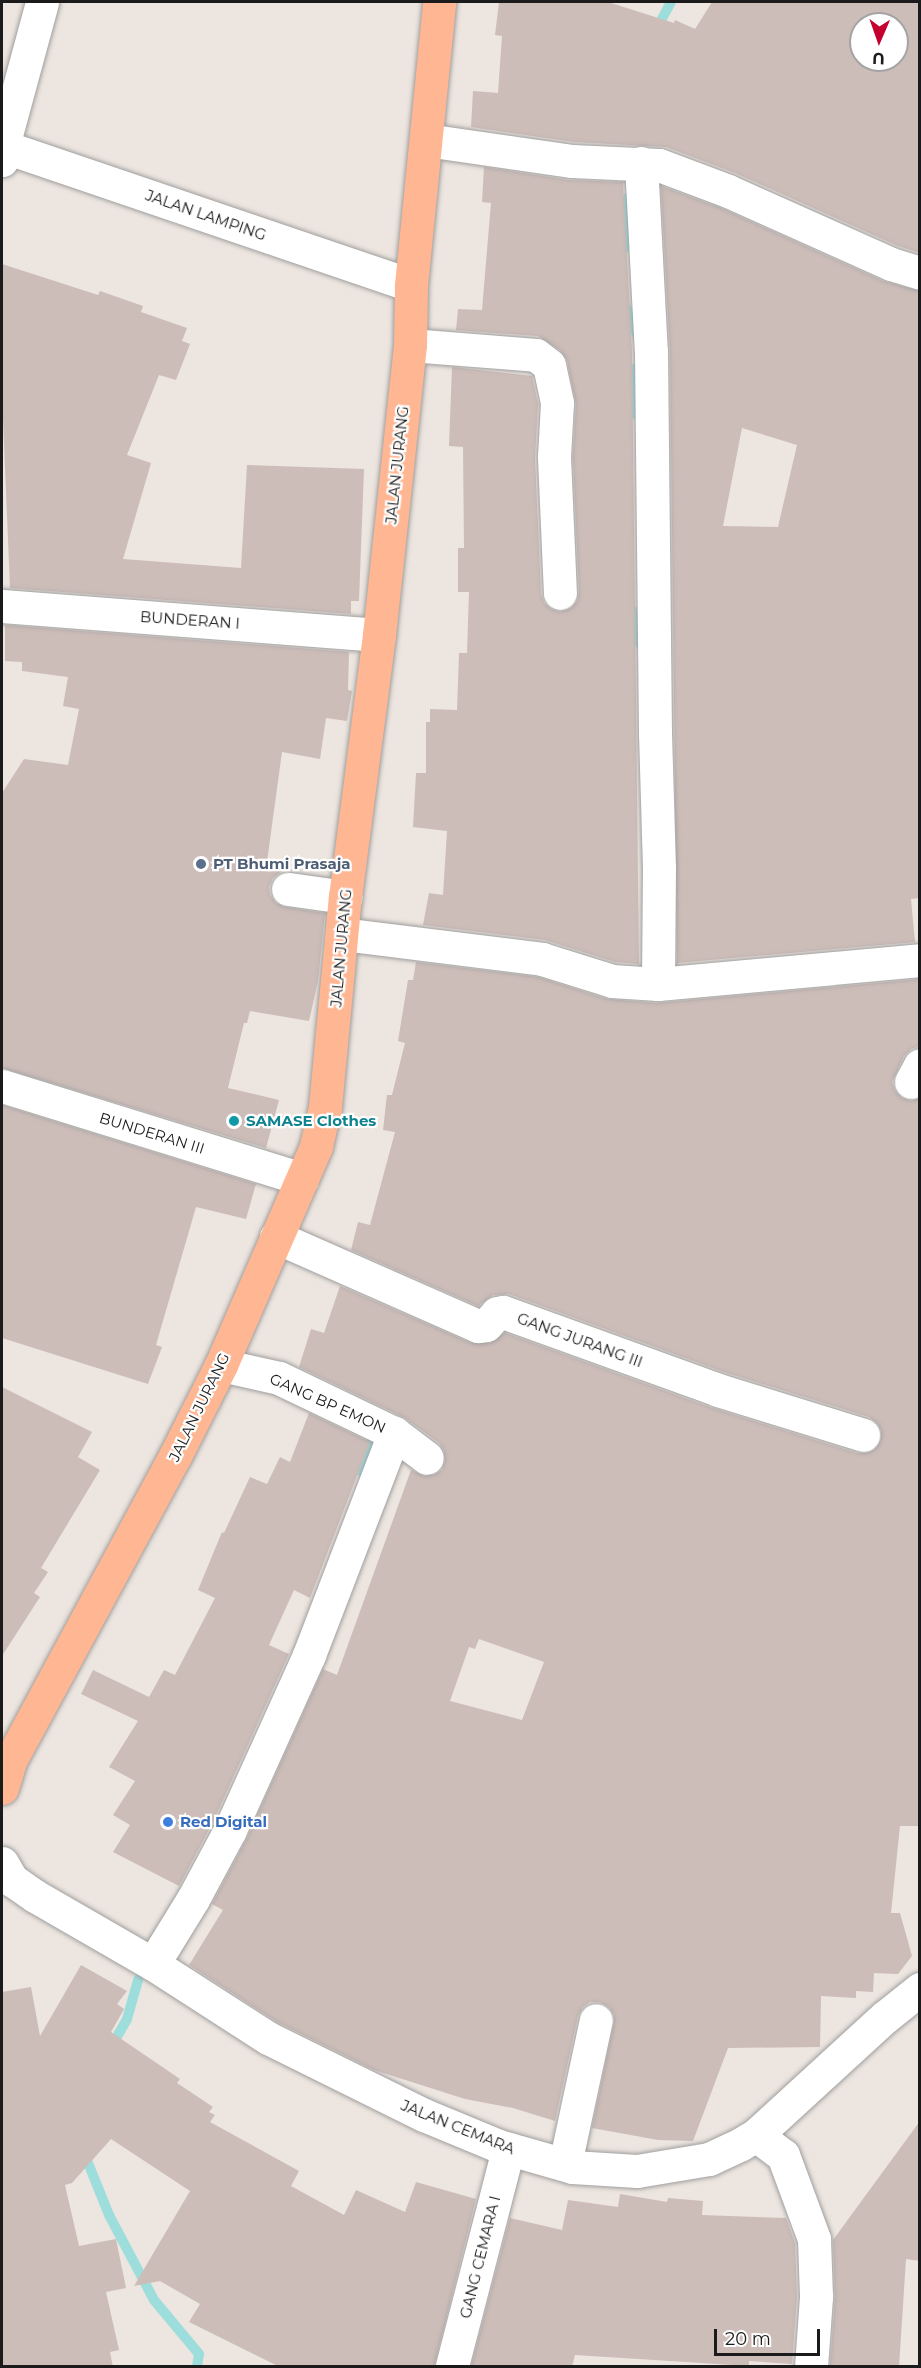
<!DOCTYPE html>
<style>
body{margin:0}
#map{position:relative;width:921px;height:2368px;overflow:hidden;background:#ede5df;font-family:Montserrat,sans-serif}
div>[style]{position:absolute}
.stream>*{height:10px;margin:-5px;padding:0 5px;transform-origin:5px;border-radius:5px;background:#9ddedd}
.building>*{inset:0;background:#cdbdb9}
.roads{filter:drop-shadow(0 0 2px #9f9f9f) drop-shadow(0 0 2px #9f9f9f)}
.minor>*{height:33px;margin:-16.5px;padding:0 16.5px;transform-origin:16.5px;border-radius:16.5px;background:#fff}
.major>*{height:33px;margin:-16.5px;padding:0 16.5px;transform-origin:16.5px;border-radius:16.5px;background:#ffb692}
.dots>*{width:16px;height:16px;translate:-50% -50%;box-sizing:border-box;border:3px solid #fff;border-radius:50%}
span{translate:-50% -50%;white-space:nowrap;text-align:center;line-height:1.15;-webkit-text-stroke:4.5px #fff;paint-order:stroke}
.street-label{font-size:15px;color:#1b1b1b}
.service-label{font-size:15px;color:#4e5e75;font-weight:700}
.left{translate:0 -50%;text-align:left}
.culture-label{font-size:15px;color:#0d838f;font-weight:700}
.shop-label{font-size:15px;color:#366cbe;font-weight:700}
.frame{position:absolute;inset:0;border:3px solid #1b1b1b;pointer-events:none}
.north{position:absolute;left:849px;top:12px;width:60px;height:60px;box-sizing:border-box;background:#fff;border:2px solid #a4a4a4;border-radius:50%;rotate:182deg;font-size:16px;font-weight:700;line-height:24px;text-align:center;color:#1b1b1b}
.north::after{content:'';display:block;margin:auto;width:21px;height:27px;background:#c5002f;clip-path:polygon(50% 0,100% 100%,50% 72%,0 100%)}
.scale{position:absolute;left:714px;top:2329px;width:106px;height:27px;box-sizing:border-box;border:3px solid #1b1b1b;border-top:0;padding-left:8px;font-size:18px;line-height:21px;white-space:nowrap;color:#1b1b1b;-webkit-text-stroke:4px #fff;paint-order:stroke}
</style>
<div id="map">
<div class="stream">
<i style="left:655px;top:32px;width:34px;rotate:-62deg"></i>
<i style="left:625px;top:248px;width:50px;rotate:-86.6deg"></i>
<i style="left:625px;top:305px;width:35px;rotate:68deg"></i>
<i style="left:631px;top:415px;width:47px;rotate:-83.9deg"></i>
<i style="left:632px;top:610px;width:35px;rotate:77deg"></i>
<i style="left:362px;top:1472px;width:45px;rotate:-73.2deg"></i>
<i style="left:111px;top:2047px;width:32px;rotate:-60deg"></i>
<i style="left:127px;top:2019px;width:41px;rotate:-74.2deg"></i>
<i style="left:84px;top:2153px;width:67px;rotate:68deg"></i>
<i style="left:109px;top:2215px;width:96px;rotate:62.1deg"></i>
<i style="left:154px;top:2300px;width:70px;rotate:50.2deg"></i>
<i style="left:199px;top:2354px;width:12px;rotate:99deg"></i>
</div>
<div class="building">
<i style="clip-path:polygon(evenodd,499px 2px,608px 2px,674px 23px,675px 20px,695px 29px,712px 2px,920px 2px,920px 253px,898px 246px,735px 173px,666px 147px,574px 142px,471px 127px,473px 91px,498px 93px,502px 36px,495px 35px,499px 2px,861px 24px,897px 24px,897px 60px,861px 60px,861px 24px)"></i>
<i style="clip-path:polygon(484px 167px,569px 180px,623px 182px,632px 352px,639px 964px,615px 962px,545px 940px,423px 925px,429px 893px,443px 895px,447px 831px,413px 827px,416px 773px,426px 773px,426px 722px,430px 722px,430px 709px,457px 710px,459px 653px,467px 653px,469px 592px,458px 592px,458px 548px,464px 548px,463px 447px,449px 446px,452px 367px,532px 376px,538px 404px,535px 458px,541px 594px,544px 603px,551px 609px,560px 612px,571px 608px,577px 601px,579px 593px,573px 457px,576px 404px,567px 360px,560px 350px,538px 336px,456px 330px,458px 309px,482px 310px,491px 203px,482px 202px)"></i>
<i style="clip-path:polygon(evenodd,661px 186px,721px 208px,883px 281px,920px 291px,920px 898px,911px 899px,915px 942px,677px 963px,670px 351px,661px 186px,742px 428px,797px 445px,778px 527px,723px 526px,742px 428px)"></i>
<i style="clip-path:polygon(2px 264px,98px 295px,100px 291px,143px 306px,141px 312px,187px 328px,182px 341px,190px 344px,176px 380px,159px 375px,127px 455px,151px 463px,123px 559px,241px 568px,247px 465px,364px 469px,359px 601px,351px 601px,351px 614px,10px 588px,2px 395px)"></i>
<i style="clip-path:polygon(5px 625px,349px 652px,348px 690px,352px 691px,347px 721px,326px 718px,320px 759px,282px 752px,266px 869px,282px 871px,273px 878px,269px 887px,270px 895px,276px 903px,285px 907px,325px 913px,318px 981px,309px 1021px,250px 1011px,247px 1023px,244px 1023px,228px 1088px,279px 1100px,266px 1148px,2px 1068px,2px 793px,24px 759px,68px 765px,79px 709px,63px 706px,68px 677px,22px 671px,22px 662px,5px 661px)"></i>
<i style="clip-path:polygon(evenodd,416px 962px,538px 977px,607px 999px,657px 1003px,920px 979px,920px 1046px,911px 1049px,904px 1056px,892px 1082px,895px 1091px,902px 1098px,911px 1101px,920px 1098px,920px 1826px,900px 1826px,891px 1913px,900px 1913px,912px 1956px,898px 1974px,874px 1973px,873px 1992px,856px 1991px,856px 1998px,821px 1996px,820px 2047px,728px 2048px,693px 2141px,658px 2140px,592px 2128px,614px 2023px,614px 2015px,609px 2007px,600px 2002px,590px 2002px,583px 2007px,578px 2016px,555px 2121px,513px 2108px,465px 2099px,374px 2070px,277px 2022px,189px 1965px,223px 1910px,212px 1904px,247px 1838px,323px 1669px,337px 1675px,411px 1470px,424px 1476px,434px 1475px,442px 1470px,445px 1461px,444px 1451px,439px 1443px,405px 1418px,299px 1367px,311px 1329px,324px 1333px,340px 1286px,471px 1343px,489px 1343px,505px 1333px,712px 1408px,857px 1453px,867px 1453px,875px 1449px,881px 1440px,881px 1430px,877px 1423px,869px 1417px,724px 1372px,509px 1294px,493px 1295px,478px 1306px,351px 1250px,358px 1222px,370px 1225px,395px 1132px,383px 1130px,387px 1095px,392px 1095px,405px 1043px,398px 1041px,408px 980px,413px 980px,416px 962px,479px 1639px,544px 1662px,522px 1720px,450px 1701px,469px 1647px,475px 1649px,479px 1639px)"></i>
<i style="clip-path:polygon(2px 1105px,256px 1184px,246px 1219px,196px 1207px,156px 1345px,162px 1347px,148px 1384px,2px 1338px)"></i>
<i style="clip-path:polygon(2px 1387px,92px 1432px,78px 1457px,100px 1470px,41px 1568px,48px 1572px,34px 1593px,40px 1597px,2px 1656px)"></i>
<i style="clip-path:polygon(309px 1413px,370px 1442px,310px 1598px,294px 1590px,269px 1645px,289px 1654px,213px 1822px,179px 1886px,113px 1852px,130px 1825px,113px 1815px,135px 1781px,109px 1767px,138px 1721px,81px 1694px,93px 1670px,149px 1697px,164px 1670px,175px 1675px,215px 1598px,198px 1590px,222px 1532px,224px 1533px,250px 1477px,267px 1484px,280px 1457px,290px 1462px)"></i>
<i style="clip-path:polygon(81px 1965px,127px 1991px,117px 2004px,124px 2009px,111px 2032px,180px 2079px,177px 2083px,213px 2107px,209px 2112px,215px 2115px,210px 2122px,299px 2171px,291px 2186px,344px 2215px,356px 2190px,405px 2212px,416px 2182px,476px 2199px,434px 2367px,280px 2367px,189px 2322px,200px 2304px,160px 2281px,134px 2286px,190px 2191px,111px 2139px,72px 2183px,65px 2185px,79px 2246px,116px 2239px,126px 2288px,106px 2292px,119px 2350px,110px 2352px,113px 2367px,2px 2367px,2px 1992px,31px 1987px,40px 2036px)"></i>
<i style="clip-path:polygon(920px 2121px,920px 2261px,906px 2259px,899px 2367px,830px 2367px,835px 2298px,833px 2240px)"></i>
<i style="clip-path:polygon(620px 2194px,667px 2202px,668px 2198px,703px 2201px,702px 2215px,786px 2218px,795px 2243px,797px 2297px,792px 2364px,749px 2361px,749px 2366px,575px 2355px,572px 2367px,471px 2367px,510px 2218px,562px 2230px,568px 2200px,618px 2207px)"></i>
</div>
<div class="roads">
<div class="minor">
<i style="left:426px;top:140px;width:148px;rotate:8.2deg"></i>
<i style="left:572px;top:161px;width:87px;rotate:2.6deg"></i>
<i style="left:659px;top:165px;width:74px;rotate:20.6deg"></i>
<i style="left:728px;top:191px;width:179px;rotate:24.1deg"></i>
<i style="left:891px;top:264px;width:30px;rotate:17deg"></i>
<i style="left:2px;top:146px;width:432px;rotate:18.8deg"></i>
<i style="left:2px;top:160px;width:14px;rotate:-86deg"></i>
<i style="left:3px;top:146px;width:149px;rotate:-74.8deg"></i>
<i style="left:641px;top:163px;width:188px;rotate:87deg"></i>
<i style="left:651px;top:351px;width:382px;rotate:89.4deg"></i>
<i style="left:655px;top:733px;width:135px;rotate:88.3deg"></i>
<i style="left:659px;top:868px;width:116px;rotate:90.5deg"></i>
<i style="left:410px;top:345px;width:126px;rotate:4.5deg"></i>
<i style="left:536px;top:355px;width:16px;rotate:38deg"></i>
<i style="left:549px;top:365px;width:39px;rotate:78deg"></i>
<i style="left:557px;top:403px;width:54px;rotate:93.2deg"></i>
<i style="left:554px;top:457px;width:136px;rotate:87.5deg"></i>
<i style="left:2px;top:606px;width:378px;rotate:4.4deg"></i>
<i style="left:288px;top:889px;width:58px;rotate:8deg"></i>
<i style="left:342px;top:934px;width:202px;rotate:7.1deg"></i>
<i style="left:542px;top:959px;width:73px;rotate:17.4deg"></i>
<i style="left:612px;top:981px;width:46px;rotate:3.7deg"></i>
<i style="left:658px;top:984px;width:263px;rotate:-5.2deg"></i>
<i style="left:911px;top:1082px;width:19px;rotate:-62deg"></i>
<i style="left:2px;top:1086px;width:314px;rotate:17.2deg"></i>
<i style="left:276px;top:1237px;width:221px;rotate:23.8deg"></i>
<i style="left:478px;top:1326px;width:8px;rotate:-7deg"></i>
<i style="left:486px;top:1325px;width:16px;rotate:-47deg"></i>
<i style="left:497px;top:1313px;width:6px;rotate:-9deg"></i>
<i style="left:503px;top:1312px;width:229px;rotate:19.9deg"></i>
<i style="left:718px;top:1390px;width:152px;rotate:17.2deg"></i>
<i style="left:221px;top:1365px;width:59px;rotate:12.6deg"></i>
<i style="left:279px;top:1378px;width:127px;rotate:25.6deg"></i>
<i style="left:394px;top:1433px;width:41px;rotate:37.1deg"></i>
<i style="left:2px;top:1863px;width:20px;rotate:60deg"></i>
<i style="left:12px;top:1880px;width:28px;rotate:35deg"></i>
<i style="left:35px;top:1896px;width:136px;rotate:30deg"></i>
<i style="left:153px;top:1964px;width:137px;rotate:32.8deg"></i>
<i style="left:268px;top:2038px;width:174px;rotate:26.3deg"></i>
<i style="left:424px;top:2115px;width:81px;rotate:22.5deg"></i>
<i style="left:499px;top:2146px;width:76px;rotate:16deg"></i>
<i style="left:572px;top:2167px;width:65px;rotate:3.5deg"></i>
<i style="left:637px;top:2171px;width:73px;rotate:-9.5deg"></i>
<i style="left:709px;top:2159px;width:35px;rotate:-25deg"></i>
<i style="left:741px;top:2144px;width:17px;rotate:-31deg"></i>
<i style="left:756px;top:2135px;width:175px;rotate:-42.5deg"></i>
<i style="left:885px;top:2017px;width:45px;rotate:-38.7deg"></i>
<i style="left:153px;top:1964px;width:76px;rotate:-58.4deg"></i>
<i style="left:193px;top:1899px;width:78px;rotate:-61.8deg"></i>
<i style="left:230px;top:1830px;width:192px;rotate:-65.7deg"></i>
<i style="left:309px;top:1655px;width:238px;rotate:-69deg"></i>
<i style="left:756px;top:2135px;width:34px;rotate:37deg"></i>
<i style="left:783px;top:2155px;width:90px;rotate:69.7deg"></i>
<i style="left:814px;top:2239px;width:58px;rotate:88deg"></i>
<i style="left:816px;top:2297px;width:69px;rotate:94.1deg"></i>
<i style="left:565px;top:2164px;width:147px;rotate:-77.9deg"></i>
<i style="left:452px;top:2366px;width:224px;rotate:-75.5deg"></i>
</div>
<div class="major">
<i style="left:2px;top:1788px;width:28px;rotate:-73deg"></i>
<i style="left:10px;top:1761px;width:347px;rotate:-61.6deg"></i>
<i style="left:175px;top:1456px;width:102px;rotate:-63.2deg"></i>
<i style="left:221px;top:1365px;width:239px;rotate:-66.5deg"></i>
<i style="left:316px;top:1146px;width:40px;rotate:-77deg"></i>
<i style="left:325px;top:1107px;width:211px;rotate:-84.6deg"></i>
<i style="left:345px;top:897px;width:264px;rotate:-82.6deg"></i>
<i style="left:379px;top:635px;width:292px;rotate:-83.9deg"></i>
<i style="left:410px;top:345px;width:60px;rotate:-89deg"></i>
<i style="left:411px;top:285px;width:284px;rotate:-84.3deg"></i>
</div>
</div>
<div class="dots">
<i style="left:201px;top:864px;background:#5c6f8a"></i>
<i style="left:234px;top:1121px;background:#0f9aa8"></i>
<i style="left:168px;top:1822px;background:#3f7fe0"></i>
</div>
<div class="street-label">
<span style="left:206px;top:215px;rotate:19deg">JALAN LAMPING</span>
<span style="left:397px;top:465px;rotate:-84deg">JALAN JURANG</span>
<span style="left:190px;top:620px;rotate:4deg">BUNDERAN I</span>
<span style="left:341px;top:948px;rotate:-85deg">JALAN JURANG</span>
<span style="left:152px;top:1133px;rotate:17deg">BUNDERAN III</span>
<span style="left:580px;top:1340px;rotate:20deg">GANG JURANG III</span>
<span style="left:328px;top:1403px;rotate:24deg">GANG BP EMON</span>
<span style="left:199px;top:1407px;rotate:-64deg">JALAN JURANG</span>
<span style="left:458px;top:2127px;rotate:22deg">JALAN CEMARA</span>
<span style="left:480px;top:2257px;rotate:-76deg">GANG CEMARA I</span>
</div>
<div class="service-label">
<span class="left" style="left:213px;top:864px">PT Bhumi Prasaja</span>
</div>
<div class="culture-label">
<span class="left" style="left:246px;top:1121px">SAMASE Clothes</span>
</div>
<div class="shop-label">
<span class="left" style="left:180px;top:1822px">Red Digital</span>
</div>
<div class="frame"></div>
<div class="north">U</div>
<div class="scale">20 m</div>
</div>
